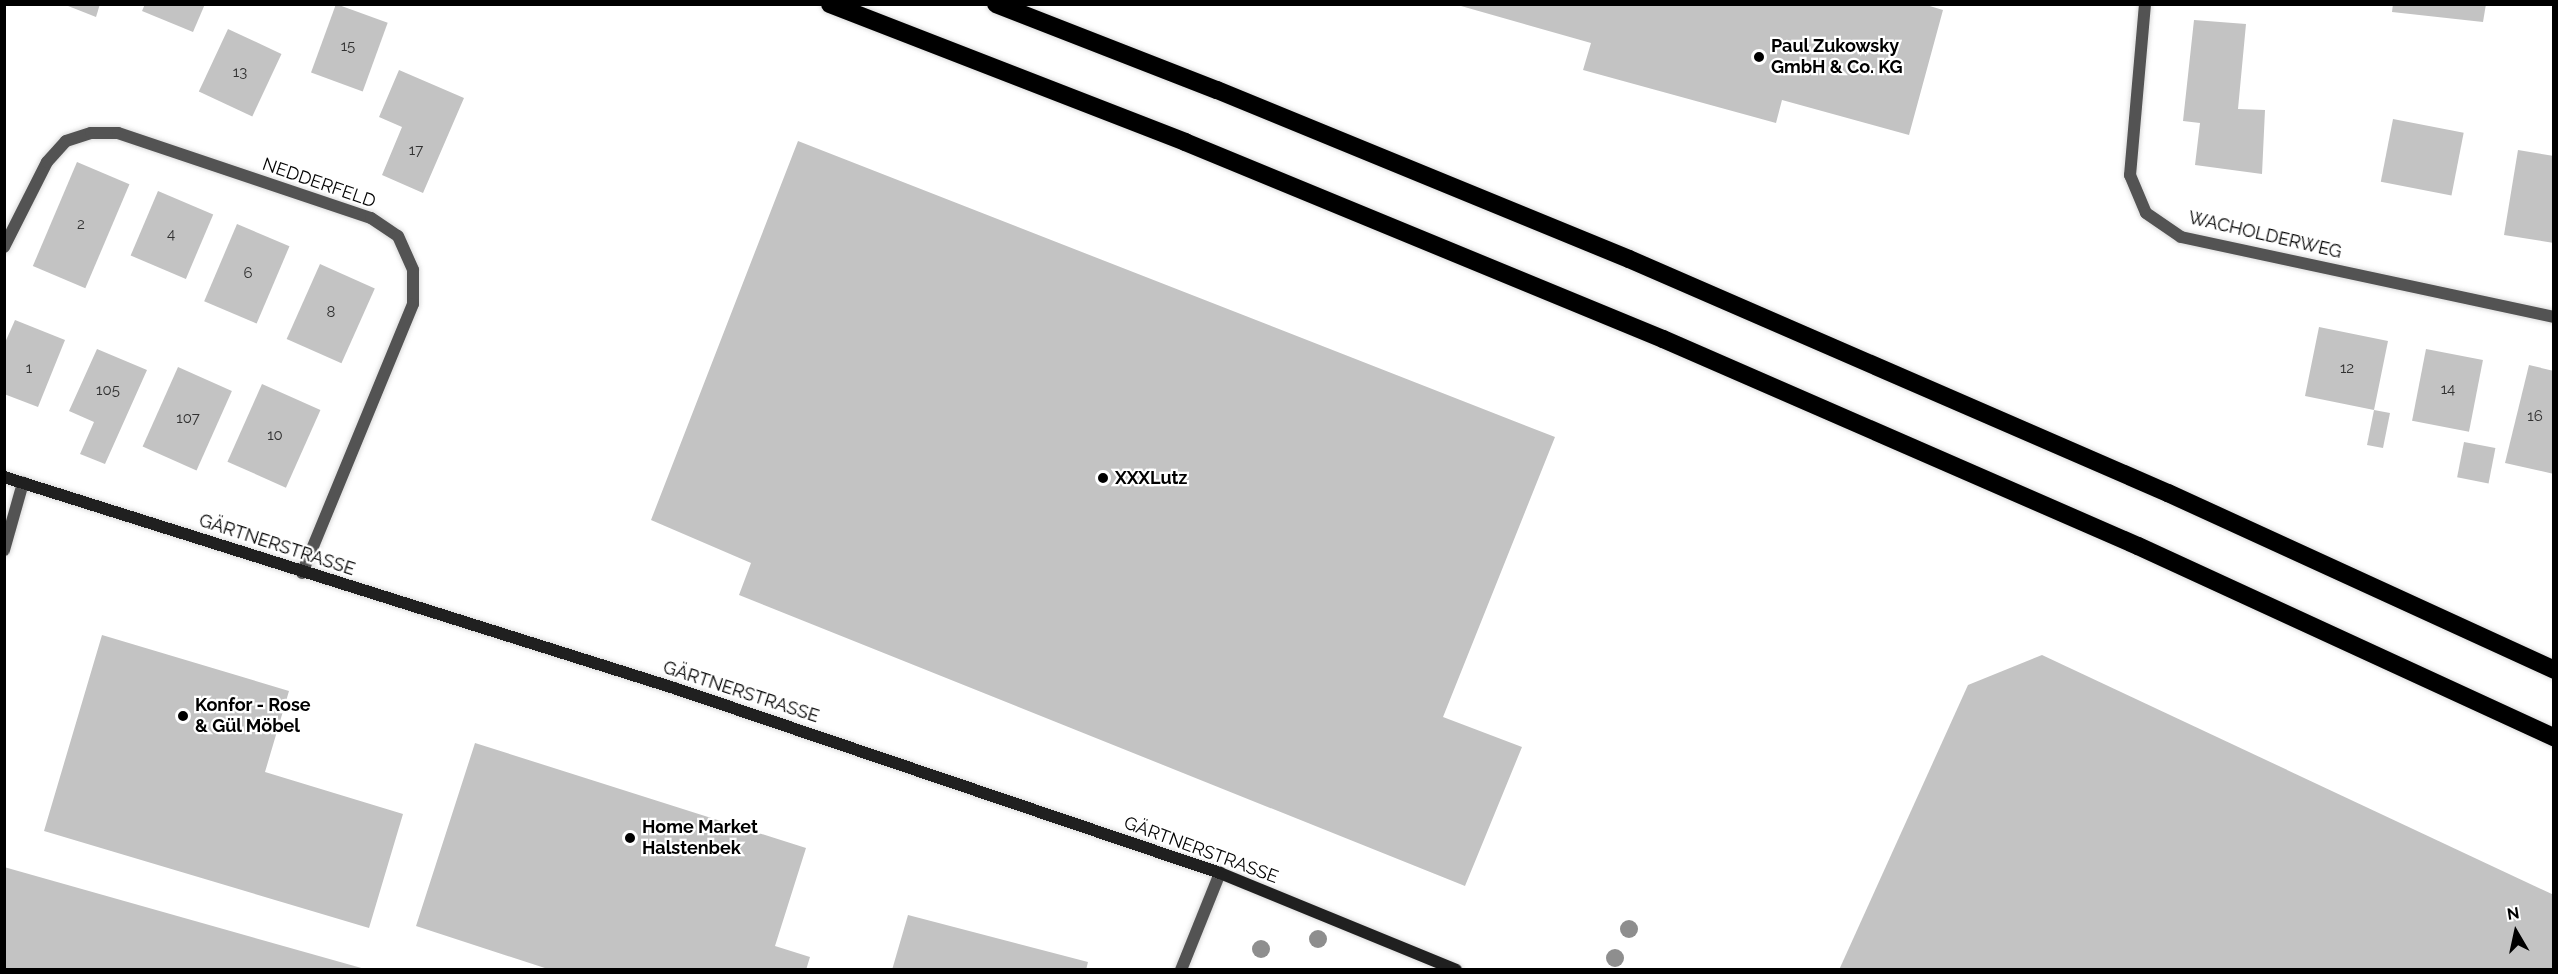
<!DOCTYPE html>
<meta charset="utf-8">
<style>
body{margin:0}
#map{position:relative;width:2558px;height:974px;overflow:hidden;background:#fff;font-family:Raleway,sans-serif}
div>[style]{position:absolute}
.building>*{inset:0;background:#c3c3c3;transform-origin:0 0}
.roads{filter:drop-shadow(0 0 2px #dbdbdb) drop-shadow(0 0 2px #dbdbdb)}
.lane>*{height:12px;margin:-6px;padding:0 6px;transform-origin:6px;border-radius:6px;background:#535353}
.street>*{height:12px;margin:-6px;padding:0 6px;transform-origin:6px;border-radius:6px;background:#535353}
.secondary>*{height:12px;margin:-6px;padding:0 6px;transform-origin:6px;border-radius:6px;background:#202020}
.highway>*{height:18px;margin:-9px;padding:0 9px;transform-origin:9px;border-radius:9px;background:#000}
.trees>*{width:18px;height:18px;margin:-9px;border-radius:50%;background:#8e8e8e}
.dots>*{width:16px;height:16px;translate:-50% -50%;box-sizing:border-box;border:3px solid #fff;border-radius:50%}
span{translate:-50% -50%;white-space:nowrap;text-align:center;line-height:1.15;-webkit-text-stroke:4.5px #fff;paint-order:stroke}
.number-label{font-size:15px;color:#313131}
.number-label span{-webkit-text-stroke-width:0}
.poi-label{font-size:18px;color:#000;font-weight:700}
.left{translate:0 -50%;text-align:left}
.street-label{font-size:18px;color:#000}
.frame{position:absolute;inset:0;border:6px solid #000;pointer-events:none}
.north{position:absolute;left:2486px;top:902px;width:60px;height:60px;-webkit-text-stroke:4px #fff;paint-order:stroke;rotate:351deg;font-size:16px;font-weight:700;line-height:24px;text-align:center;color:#000}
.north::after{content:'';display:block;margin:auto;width:21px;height:27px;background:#000;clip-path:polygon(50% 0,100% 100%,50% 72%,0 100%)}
</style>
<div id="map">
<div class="building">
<i style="clip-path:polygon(63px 4px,100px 4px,96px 17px)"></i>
<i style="clip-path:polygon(145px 4px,205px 4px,193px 32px,142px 11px)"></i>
<i style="left:336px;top:4px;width:55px;height:73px;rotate:20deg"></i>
<i style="clip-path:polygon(1454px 4px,1923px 4px,1943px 10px,1909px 135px,1782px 100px,1776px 123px,1583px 70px,1591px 43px)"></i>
<i style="clip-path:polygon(2393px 4px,2486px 4px,2483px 22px,2392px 12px)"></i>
<i style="clip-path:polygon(2194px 20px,2246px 24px,2238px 109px,2265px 110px,2262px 174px,2195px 165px,2200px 123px,2183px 121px)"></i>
<i style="left:228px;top:29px;width:59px;height:69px;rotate:25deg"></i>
<i style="clip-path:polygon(399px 70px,464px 98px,423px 193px,382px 175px,402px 127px,379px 117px)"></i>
<i style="left:2393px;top:119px;width:72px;height:64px;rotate:11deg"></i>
<i style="clip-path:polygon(798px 141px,1555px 437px,1443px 717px,1522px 747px,1465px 886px,739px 595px,751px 563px,651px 520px)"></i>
<i style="clip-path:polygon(2518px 150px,2554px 156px,2554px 243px,2504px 235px)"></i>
<i style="left:77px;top:162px;width:57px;height:113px;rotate:23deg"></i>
<i style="left:158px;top:191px;width:60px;height:70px;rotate:23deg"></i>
<i style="left:237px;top:224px;width:57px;height:84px;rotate:23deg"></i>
<i style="left:320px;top:264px;width:60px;height:82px;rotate:24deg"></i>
<i style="clip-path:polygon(15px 320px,65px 340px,38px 407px,4px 394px,4px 345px)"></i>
<i style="clip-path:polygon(2319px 327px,2388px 341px,2374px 410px,2390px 413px,2383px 448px,2367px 445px,2374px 410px,2305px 396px)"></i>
<i style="clip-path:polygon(97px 349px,147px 370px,105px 464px,80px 454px,94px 422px,69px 411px)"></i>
<i style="left:2426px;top:349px;width:58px;height:73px;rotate:11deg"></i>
<i style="clip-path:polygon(2529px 365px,2554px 371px,2554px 474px,2505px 463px)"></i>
<i style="left:178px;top:367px;width:59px;height:87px;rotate:24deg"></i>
<i style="left:262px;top:384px;width:64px;height:85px;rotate:24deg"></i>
<i style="left:2464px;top:442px;width:32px;height:36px;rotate:11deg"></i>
<i style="clip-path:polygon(102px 635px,289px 691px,265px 772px,403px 814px,369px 928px,44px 831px)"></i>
<i style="clip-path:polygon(2042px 655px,2554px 895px,2554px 970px,1839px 970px,1968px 685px)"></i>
<i style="clip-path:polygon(475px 743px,806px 848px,775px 946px,810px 957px,806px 970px,551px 970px,416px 926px)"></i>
<i style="clip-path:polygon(4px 867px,365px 969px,365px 970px,4px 970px)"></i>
<i style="clip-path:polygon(908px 915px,1088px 962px,1086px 970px,892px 970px)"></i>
</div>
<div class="roads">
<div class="lane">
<i style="left:4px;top:550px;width:70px;rotate:-74.2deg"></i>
</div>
<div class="street">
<i style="left:2145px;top:4px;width:172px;rotate:95deg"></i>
<i style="left:2130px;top:175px;width:41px;rotate:67.2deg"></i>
<i style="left:2146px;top:213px;width:42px;rotate:34.4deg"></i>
<i style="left:2181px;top:237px;width:381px;rotate:12.1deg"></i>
<i style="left:4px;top:247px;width:95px;rotate:-63.2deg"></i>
<i style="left:47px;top:162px;width:28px;rotate:-48deg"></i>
<i style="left:66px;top:141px;width:26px;rotate:-18deg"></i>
<i style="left:91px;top:133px;width:27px"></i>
<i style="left:118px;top:133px;width:267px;rotate:18.6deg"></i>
<i style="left:371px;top:218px;width:32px;rotate:34deg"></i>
<i style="left:398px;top:236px;width:37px;rotate:66deg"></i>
<i style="left:413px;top:270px;width:34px;rotate:90deg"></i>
<i style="left:413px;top:304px;width:291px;rotate:112.4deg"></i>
<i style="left:1181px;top:970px;width:105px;rotate:-68.1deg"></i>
</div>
<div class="secondary">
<i style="left:4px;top:477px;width:702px;rotate:17.48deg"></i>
<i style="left:674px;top:688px;width:576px;rotate:18.72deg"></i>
<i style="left:1220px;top:873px;width:255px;rotate:22.3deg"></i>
</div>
<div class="highway">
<i style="left:830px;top:4px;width:381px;rotate:21.2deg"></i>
<i style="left:1185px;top:142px;width:517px;rotate:22.4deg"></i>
<i style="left:1663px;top:339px;width:518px;rotate:23.55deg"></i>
<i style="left:2138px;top:546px;width:458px;rotate:24.7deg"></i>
<i style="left:996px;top:4px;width:237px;rotate:21.3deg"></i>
<i style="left:1217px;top:90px;width:445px;rotate:22.3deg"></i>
<i style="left:1629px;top:259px;width:588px;rotate:23.47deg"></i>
<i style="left:2168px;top:493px;width:425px;rotate:24.6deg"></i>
</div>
</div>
<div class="trees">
<i style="left:1629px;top:929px"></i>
<i style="left:1318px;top:939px"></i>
<i style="left:1261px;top:949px"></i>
<i style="left:1615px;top:958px"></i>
</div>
<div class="dots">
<i style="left:1759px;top:57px;background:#000"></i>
<i style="left:1103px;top:478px;background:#000"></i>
<i style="left:183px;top:716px;background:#000"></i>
<i style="left:630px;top:838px;background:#000"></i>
</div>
<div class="number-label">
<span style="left:348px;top:47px">15</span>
<span style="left:240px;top:73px">13</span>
<span style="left:416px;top:151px">17</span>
<span style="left:81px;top:225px">2</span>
<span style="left:171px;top:235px">4</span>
<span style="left:248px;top:274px">6</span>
<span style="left:331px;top:313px">8</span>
<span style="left:29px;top:369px">1</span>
<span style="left:2347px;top:369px">12</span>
<span style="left:2448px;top:390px">14</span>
<span style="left:108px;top:391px">105</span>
<span style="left:2535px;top:417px">16</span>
<span style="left:188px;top:419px">107</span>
<span style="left:275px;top:436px">10</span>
</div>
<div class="poi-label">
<span class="left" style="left:1771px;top:57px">Paul Zukowsky<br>GmbH &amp; Co. KG</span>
<span class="left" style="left:1115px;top:478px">XXXLutz</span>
<span class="left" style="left:195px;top:716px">Konfor - Rose<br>&amp; Gül Möbel</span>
<span class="left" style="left:642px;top:838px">Home Market<br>Halstenbek</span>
</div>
<div class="street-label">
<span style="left:319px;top:183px;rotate:19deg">NEDDERFELD</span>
<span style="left:2265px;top:235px;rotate:13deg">WACHOLDERWEG</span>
<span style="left:277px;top:545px;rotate:18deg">GÄRTNERSTRASSE</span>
<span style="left:741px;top:692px;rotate:18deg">GÄRTNERSTRASSE</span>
<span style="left:1201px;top:850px;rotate:20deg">GÄRTNERSTRASSE</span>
</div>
<div class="frame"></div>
<div class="north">N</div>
</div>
